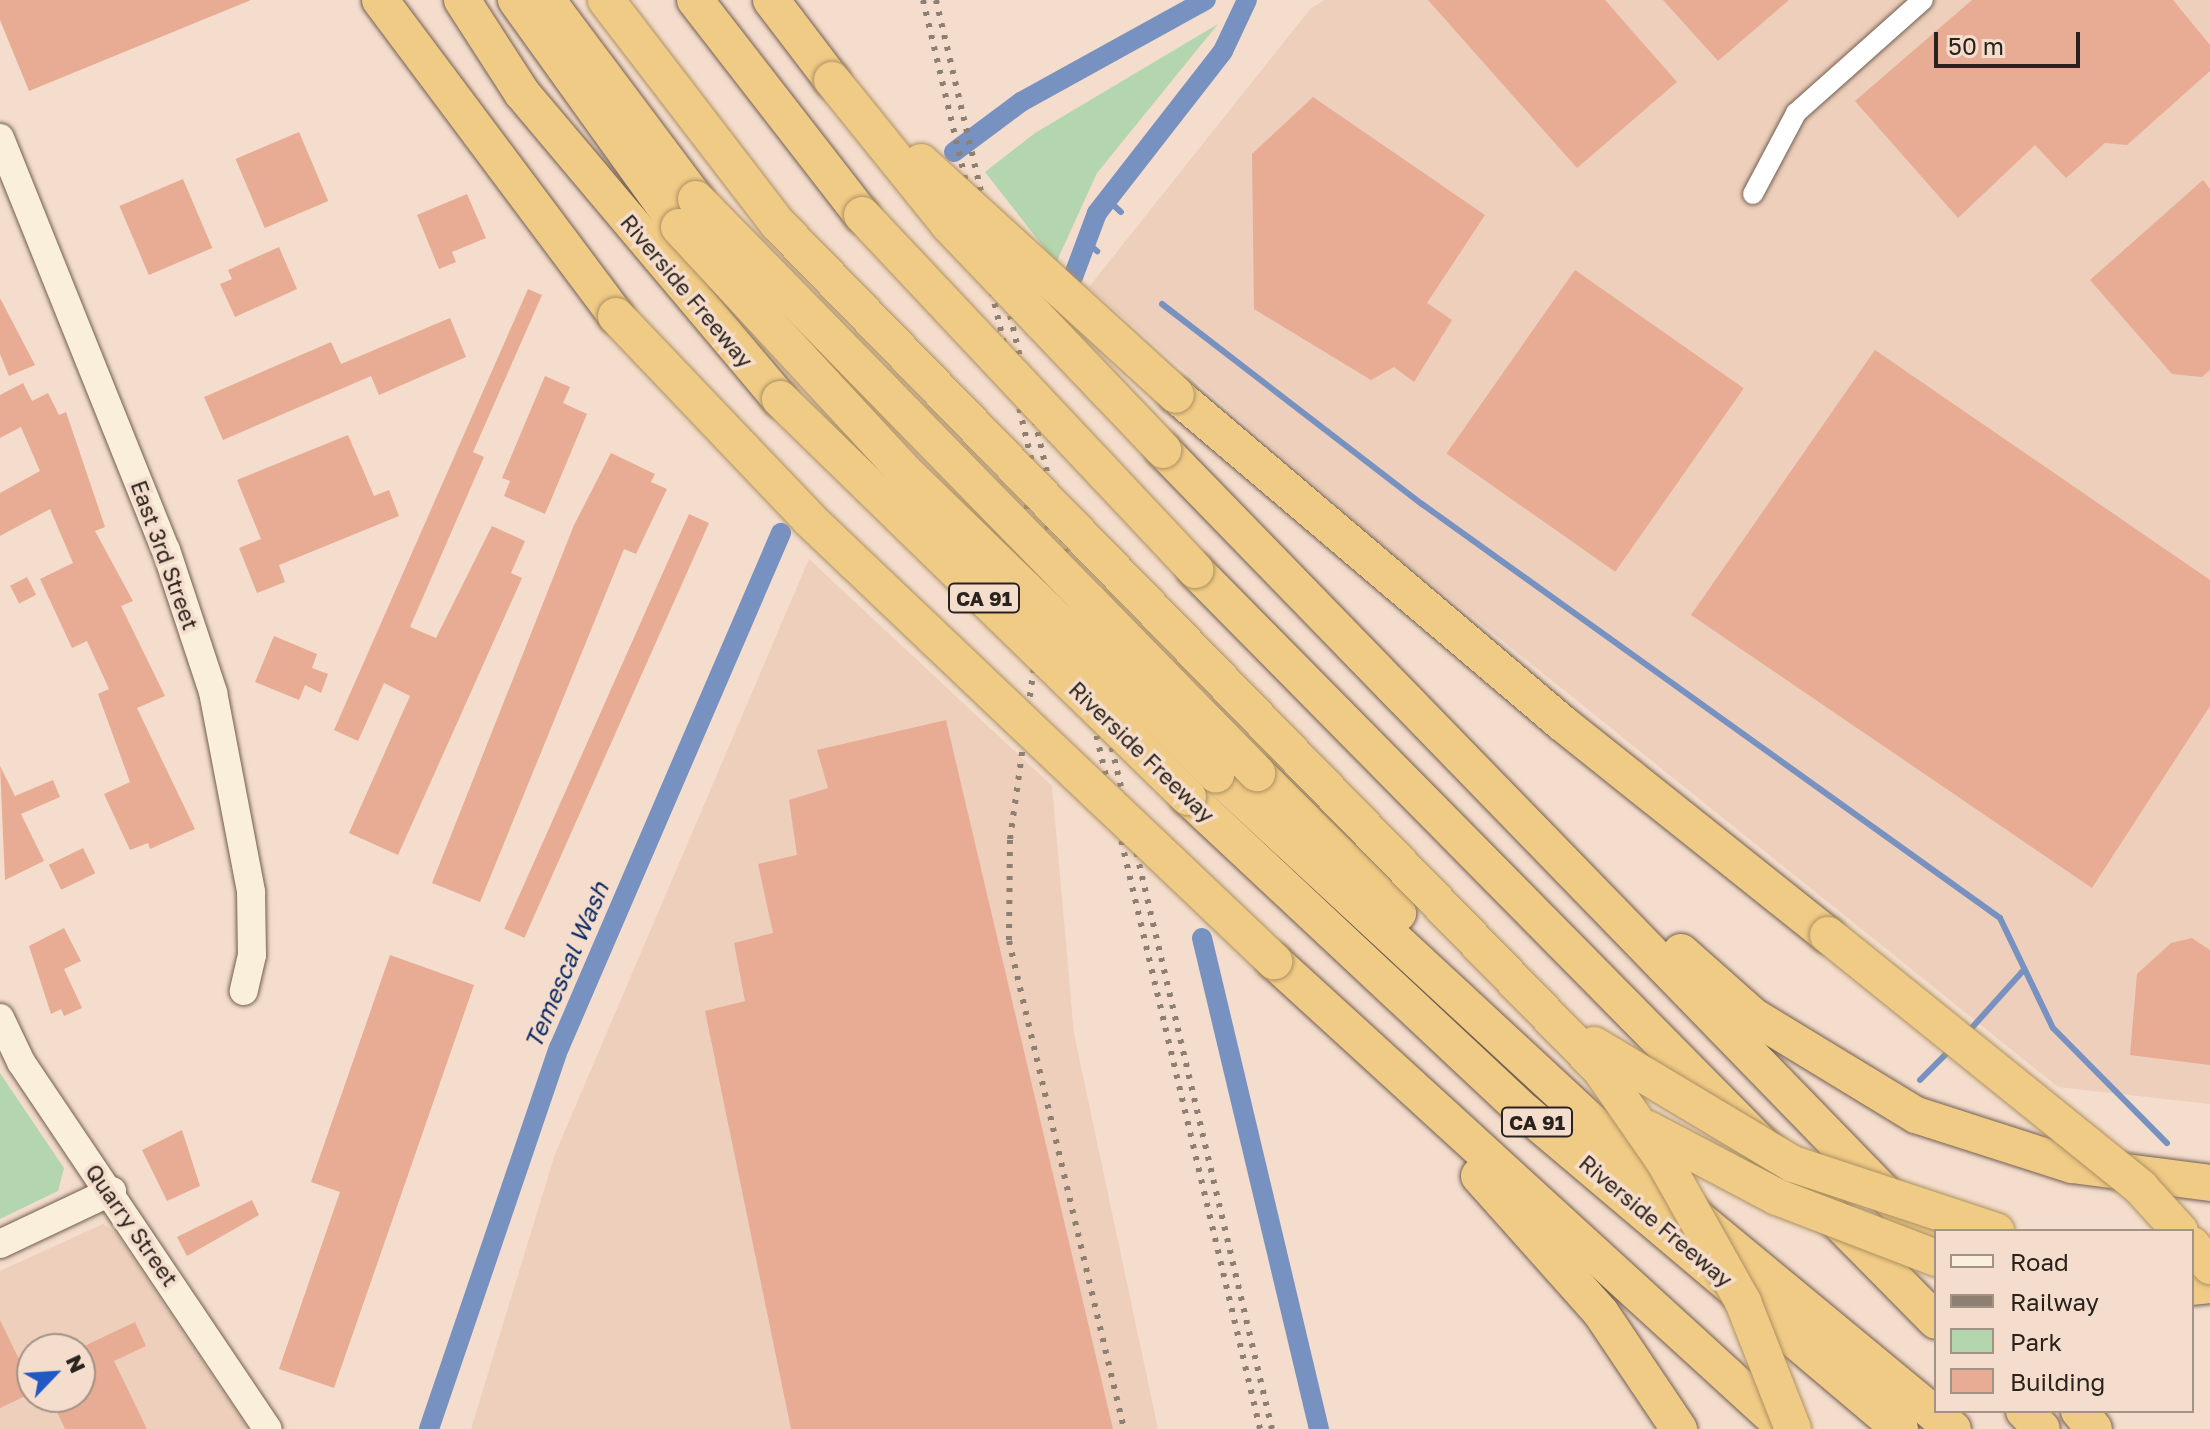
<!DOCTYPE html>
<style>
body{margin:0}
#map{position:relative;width:2210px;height:1429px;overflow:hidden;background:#f4ddcc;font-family:"Golos Text",sans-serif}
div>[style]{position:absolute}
.built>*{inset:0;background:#edcfbb}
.green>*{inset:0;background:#b4d6ae}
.stream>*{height:6px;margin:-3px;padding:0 3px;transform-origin:3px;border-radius:3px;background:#7791c1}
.canal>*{height:20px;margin:-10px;padding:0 10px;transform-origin:10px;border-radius:10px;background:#7791c1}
.building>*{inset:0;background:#e7ac93;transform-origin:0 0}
.roads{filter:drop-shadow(0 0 2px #725e50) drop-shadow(0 0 2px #725e50)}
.street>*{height:20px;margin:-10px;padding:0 10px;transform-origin:10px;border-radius:10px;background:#fff}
.secondary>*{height:28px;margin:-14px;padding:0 14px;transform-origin:14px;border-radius:14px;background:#faefdb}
.highway>*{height:36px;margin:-18px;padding:0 18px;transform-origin:18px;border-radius:18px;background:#f0cb86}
.rail>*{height:6px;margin-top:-3px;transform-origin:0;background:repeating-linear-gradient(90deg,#8e7f73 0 4px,transparent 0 12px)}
.bridges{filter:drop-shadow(0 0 2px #ab9061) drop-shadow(0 0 2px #ab9061)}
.highway-bridge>*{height:36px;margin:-18px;padding:0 18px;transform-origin:18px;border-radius:18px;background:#f0cb86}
span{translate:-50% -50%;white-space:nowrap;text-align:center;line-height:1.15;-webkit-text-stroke:7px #f4ddcc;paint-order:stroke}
.shield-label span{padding:2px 6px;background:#f4ddcc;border:2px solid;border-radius:6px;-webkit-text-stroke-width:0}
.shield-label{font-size:20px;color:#2a221c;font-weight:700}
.street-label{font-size:22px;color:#2a221c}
.water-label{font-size:24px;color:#102d67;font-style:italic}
.legend{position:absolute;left:1934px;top:1229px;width:260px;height:184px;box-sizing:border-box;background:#f4ddcc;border:2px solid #a39286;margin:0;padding:10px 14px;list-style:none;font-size:24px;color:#2a221c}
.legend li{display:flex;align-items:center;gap:16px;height:40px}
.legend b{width:40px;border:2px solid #a39286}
.north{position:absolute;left:16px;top:1333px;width:80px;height:80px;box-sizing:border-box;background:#f4ddcc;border:2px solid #a39286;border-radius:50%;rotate:65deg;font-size:22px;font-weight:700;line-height:32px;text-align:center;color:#2a221c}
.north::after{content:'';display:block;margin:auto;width:28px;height:36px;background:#2058c5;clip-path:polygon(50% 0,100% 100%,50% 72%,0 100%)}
.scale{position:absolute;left:1934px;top:32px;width:146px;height:36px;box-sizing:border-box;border:4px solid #2a221c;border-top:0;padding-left:10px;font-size:24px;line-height:28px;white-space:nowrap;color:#2a221c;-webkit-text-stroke:6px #f4ddcc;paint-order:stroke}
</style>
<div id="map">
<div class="built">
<i style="clip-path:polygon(1325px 0,2210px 0,2210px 1104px,2058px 1087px,1377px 540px,1089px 287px,1311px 8px)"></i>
<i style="clip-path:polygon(809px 559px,1052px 786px,1074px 1034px,1158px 1429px,471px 1429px,555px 1154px)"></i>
<i style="clip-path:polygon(evenodd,103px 1224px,115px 1232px,248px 1429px,0 1429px,0 1271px,103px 1224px,32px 1349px,80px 1349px,80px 1397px,32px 1397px,32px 1349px)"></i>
</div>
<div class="green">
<i style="clip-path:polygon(1218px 24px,1097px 173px,1056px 263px,985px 172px,1035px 133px)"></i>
<i style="clip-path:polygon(0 1073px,64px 1168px,58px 1191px,0 1219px)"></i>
</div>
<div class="stream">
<i style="left:1107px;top:199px;width:19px;rotate:43deg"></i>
<i style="left:1085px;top:241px;width:16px;rotate:40deg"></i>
<i style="left:1162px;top:304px;width:328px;rotate:37.6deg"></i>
<i style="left:1422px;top:504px;width:711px;rotate:35.61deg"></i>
<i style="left:2000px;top:918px;width:122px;rotate:64.3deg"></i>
<i style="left:2053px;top:1028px;width:162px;rotate:45.3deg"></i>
<i style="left:1968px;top:1032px;width:82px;rotate:-48deg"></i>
<i style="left:1920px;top:1080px;width:45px;rotate:-45deg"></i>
</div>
<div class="canal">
<i style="left:954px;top:152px;width:84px;rotate:-36.7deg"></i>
<i style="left:1021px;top:102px;width:211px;rotate:-28.9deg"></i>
<i style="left:1073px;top:277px;width:68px;rotate:-69.4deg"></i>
<i style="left:1097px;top:213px;width:205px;rotate:-52.1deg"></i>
<i style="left:1223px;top:51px;width:56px;rotate:-64.8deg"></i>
<i style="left:1202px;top:938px;width:505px;rotate:76.6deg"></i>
<i style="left:429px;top:1429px;width:403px;rotate:-71.2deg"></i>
<i style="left:559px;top:1048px;width:561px;rotate:-66.68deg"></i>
</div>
<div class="building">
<i style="clip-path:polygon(0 0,251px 0,29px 91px,0 20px)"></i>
<i style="clip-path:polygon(1428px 0,1605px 0,1677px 82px,1577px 168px)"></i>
<i style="clip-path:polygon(1663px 0,1789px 0,1718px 61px)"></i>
<i style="clip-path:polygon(1972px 0,2173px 0,2210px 45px,2210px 71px,2127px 145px,2105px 143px,2066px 178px,2035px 145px,1958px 218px,1855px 101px)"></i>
<i style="clip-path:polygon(1313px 97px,1485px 215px,1427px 303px,1452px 320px,1414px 382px,1394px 367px,1371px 380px,1254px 309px,1252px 154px)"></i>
<i style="left:299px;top:132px;width:75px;height:69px;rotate:67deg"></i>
<i style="left:183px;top:179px;width:75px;height:69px;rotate:67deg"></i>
<i style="clip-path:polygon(2203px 180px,2210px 189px,2210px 370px,2202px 377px,2172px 374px,2090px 280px)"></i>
<i style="clip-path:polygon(467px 194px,486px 238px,452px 252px,456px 262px,439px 269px,417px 215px)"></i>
<i style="clip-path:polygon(279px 247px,297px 289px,235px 317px,220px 284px,232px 279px,228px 270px)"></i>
<i style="left:1575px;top:270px;width:206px;height:224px;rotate:35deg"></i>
<i style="clip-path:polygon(528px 289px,542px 295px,473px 452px,484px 457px,410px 627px,436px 638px,492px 526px,525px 541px,511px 573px,522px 578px,398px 855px,349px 833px,410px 696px,384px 683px,358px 741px,334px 730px)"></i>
<i style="clip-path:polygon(0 298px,35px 365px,9px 376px,0 354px)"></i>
<i style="clip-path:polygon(450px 318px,466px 357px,379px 395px,371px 376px,223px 440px,204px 397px,331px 342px,341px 364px)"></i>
<i style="clip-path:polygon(1875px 350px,2210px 580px,2210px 706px,2092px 888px,1691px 615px)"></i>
<i style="clip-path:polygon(545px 376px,570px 387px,563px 403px,587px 414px,545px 514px,504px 496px,510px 481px,502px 478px)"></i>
<i style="clip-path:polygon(23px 383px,32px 401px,48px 393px,59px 415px,66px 412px,105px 527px,95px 531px,133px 601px,121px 606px,165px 696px,137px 708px,195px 829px,150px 849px,148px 843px,130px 850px,104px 794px,130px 782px,98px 694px,109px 689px,87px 641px,72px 648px,40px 579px,73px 563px,50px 509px,0 536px,0 493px,40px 471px,21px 427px,0 438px,0 395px)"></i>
<i style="clip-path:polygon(348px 435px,374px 496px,389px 490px,399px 516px,279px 565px,285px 582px,257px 593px,239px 548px,261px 539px,237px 480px)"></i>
<i style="clip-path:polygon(611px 453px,655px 474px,651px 482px,667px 489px,636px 554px,624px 549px,480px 902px,432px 883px,574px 525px)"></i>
<i style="left:689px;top:514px;width:22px;height:454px;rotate:24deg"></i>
<i style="left:27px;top:577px;width:20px;height:19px;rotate:63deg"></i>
<i style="clip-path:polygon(274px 636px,317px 654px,312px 668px,328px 674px,321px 693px,305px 685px,299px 700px,255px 682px)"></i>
<i style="clip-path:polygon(946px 720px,1113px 1429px,791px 1429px,705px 1011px,745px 1001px,734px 943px,773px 933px,758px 864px,797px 855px,789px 800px,828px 788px,817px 750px)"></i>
<i style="clip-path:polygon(0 766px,15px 796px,53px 780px,60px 797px,21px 814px,44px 861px,5px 880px)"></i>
<i style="left:83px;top:848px;width:28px;height:38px;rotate:64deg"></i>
<i style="clip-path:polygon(64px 928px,81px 961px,64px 969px,82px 1008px,64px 1016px,61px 1009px,51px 1014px,29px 946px)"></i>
<i style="clip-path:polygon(2192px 938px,2210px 950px,2210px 1065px,2130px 1055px,2137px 974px,2171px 943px)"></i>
<i style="clip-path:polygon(390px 955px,474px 985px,334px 1388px,279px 1369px,340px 1192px,311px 1182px)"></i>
<i style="clip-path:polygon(182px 1130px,200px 1186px,167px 1201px,142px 1150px)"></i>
<i style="clip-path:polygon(252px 1200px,259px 1215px,187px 1256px,177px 1237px)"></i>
<i style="clip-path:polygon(0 1320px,32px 1386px,32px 1393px,0 1408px)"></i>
<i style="clip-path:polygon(135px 1322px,146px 1346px,114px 1361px,147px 1429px,65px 1429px,50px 1397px,80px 1397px,80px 1348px)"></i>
</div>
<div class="roads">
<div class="street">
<i style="left:1753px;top:194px;width:92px;rotate:-62deg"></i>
<i style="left:1796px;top:113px;width:170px;rotate:-41.7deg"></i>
</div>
<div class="secondary">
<i style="left:0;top:138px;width:444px;rotate:68.1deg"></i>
<i style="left:166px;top:550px;width:150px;rotate:71.7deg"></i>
<i style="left:213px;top:692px;width:204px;rotate:79.2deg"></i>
<i style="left:251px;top:892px;width:63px;rotate:89.1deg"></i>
<i style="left:252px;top:955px;width:37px;rotate:103deg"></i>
<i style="left:0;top:1018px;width:49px;rotate:64.5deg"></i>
<i style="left:21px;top:1062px;width:442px;rotate:56.1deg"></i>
<i style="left:0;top:1244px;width:124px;rotate:-25.3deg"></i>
</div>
<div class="highway">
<i style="left:380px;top:0;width:394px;rotate:53.2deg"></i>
<i style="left:462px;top:0;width:111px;rotate:57.2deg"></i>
<i style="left:522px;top:93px;width:400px;rotate:49.9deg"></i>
<i style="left:516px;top:0;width:279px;rotate:54.3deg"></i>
<i style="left:547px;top:0;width:249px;rotate:53.2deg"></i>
<i style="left:695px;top:0;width:272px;rotate:52.2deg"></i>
<i style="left:771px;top:0;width:101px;rotate:52.7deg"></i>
<i style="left:1176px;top:395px;width:507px;rotate:40.36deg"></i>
<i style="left:1562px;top:723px;width:340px;rotate:38.6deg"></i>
<i style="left:1163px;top:450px;width:1110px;rotate:45.84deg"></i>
<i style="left:1195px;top:570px;width:1055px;rotate:45.38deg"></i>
<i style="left:1257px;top:773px;width:199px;rotate:44.8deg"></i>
<i style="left:1216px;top:774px;width:628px;rotate:42.81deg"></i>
<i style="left:1677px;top:1201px;width:358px;rotate:39.6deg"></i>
<i style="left:1188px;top:797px;width:461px;rotate:43.1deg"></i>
<i style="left:1525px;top:1112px;width:491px;rotate:40.2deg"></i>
<i style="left:1681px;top:952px;width:96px;rotate:41.6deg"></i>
<i style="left:1753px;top:1016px;width:191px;rotate:31.3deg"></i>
<i style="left:1916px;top:1115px;width:164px;rotate:17.8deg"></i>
<i style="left:2072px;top:1165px;width:139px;rotate:7.4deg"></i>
<i style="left:1274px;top:961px;width:694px;rotate:42.43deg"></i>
<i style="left:1479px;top:1176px;width:183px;rotate:48.3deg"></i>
<i style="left:1601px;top:1313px;width:140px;rotate:56.1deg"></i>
<i style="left:2192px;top:1287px;width:18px;rotate:-6deg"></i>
<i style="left:2024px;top:1411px;width:25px;rotate:45deg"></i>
<i style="left:2079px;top:1411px;width:23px;rotate:50deg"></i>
</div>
</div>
<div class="rail">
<i style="left:923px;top:0;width:1468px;rotate:76.73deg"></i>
<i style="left:936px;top:0;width:1468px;rotate:76.77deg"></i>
<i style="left:1026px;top:493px;width:152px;rotate:85.9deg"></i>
<i style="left:1037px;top:645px;width:197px;rotate:97.9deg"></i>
<i style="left:1010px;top:840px;width:101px;rotate:90.6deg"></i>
<i style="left:1009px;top:941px;width:501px;rotate:76.74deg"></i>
</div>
<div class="bridges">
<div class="highway-bridge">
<i style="left:606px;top:0;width:282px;rotate:52.5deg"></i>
<i style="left:778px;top:224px;width:1179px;rotate:45.79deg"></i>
<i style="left:1600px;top:1069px;width:112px;rotate:55.2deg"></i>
<i style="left:1664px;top:1161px;width:162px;rotate:60.7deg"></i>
<i style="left:1743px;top:1302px;width:136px;rotate:68.5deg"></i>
<i style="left:832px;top:80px;width:185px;rotate:51.1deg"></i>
<i style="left:948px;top:224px;width:312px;rotate:46.4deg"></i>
<i style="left:921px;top:162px;width:345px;rotate:42.4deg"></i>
<i style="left:696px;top:199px;width:803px;rotate:45.66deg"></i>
<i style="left:862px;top:215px;width:487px;rotate:46.8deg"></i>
<i style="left:679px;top:227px;width:333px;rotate:47.3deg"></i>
<i style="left:905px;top:472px;width:434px;rotate:44.2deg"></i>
<i style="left:616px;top:316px;width:280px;rotate:46.4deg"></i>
<i style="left:809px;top:519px;width:642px;rotate:43.55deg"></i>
<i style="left:780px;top:399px;width:570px;rotate:44.29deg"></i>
<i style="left:1828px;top:935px;width:402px;rotate:38.9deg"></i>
<i style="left:2141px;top:1188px;width:58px;rotate:47.8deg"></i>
<i style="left:1594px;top:1045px;width:232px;rotate:30.9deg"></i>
<i style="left:1793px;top:1164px;width:214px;rotate:18.3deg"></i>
<i style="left:1648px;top:1129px;width:146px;rotate:27.8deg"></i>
<i style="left:1777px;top:1197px;width:170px;rotate:21deg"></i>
<i style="left:2192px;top:1245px;width:28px;rotate:49deg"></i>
</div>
</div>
<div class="shield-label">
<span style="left:984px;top:598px">CA 91</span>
<span style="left:1537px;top:1122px">CA 91</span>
</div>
<div class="street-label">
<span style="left:687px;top:291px;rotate:50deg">Riverside Freeway</span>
<span style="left:165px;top:555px;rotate:70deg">East 3rd Street</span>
<span style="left:1142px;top:752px;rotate:44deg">Riverside Freeway</span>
<span style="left:1656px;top:1221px;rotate:40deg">Riverside Freeway</span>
<span style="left:132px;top:1225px;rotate:55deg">Quarry Street</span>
</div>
<div class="water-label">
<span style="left:566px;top:965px;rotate:-67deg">Temescal Wash</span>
</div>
<ul class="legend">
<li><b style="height:10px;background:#faefdb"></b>Road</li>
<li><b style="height:10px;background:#8e7f73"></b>Railway</li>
<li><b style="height:22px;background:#b4d6ae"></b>Park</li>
<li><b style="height:22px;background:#e7ac93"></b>Building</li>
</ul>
<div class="north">N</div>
<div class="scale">50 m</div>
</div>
